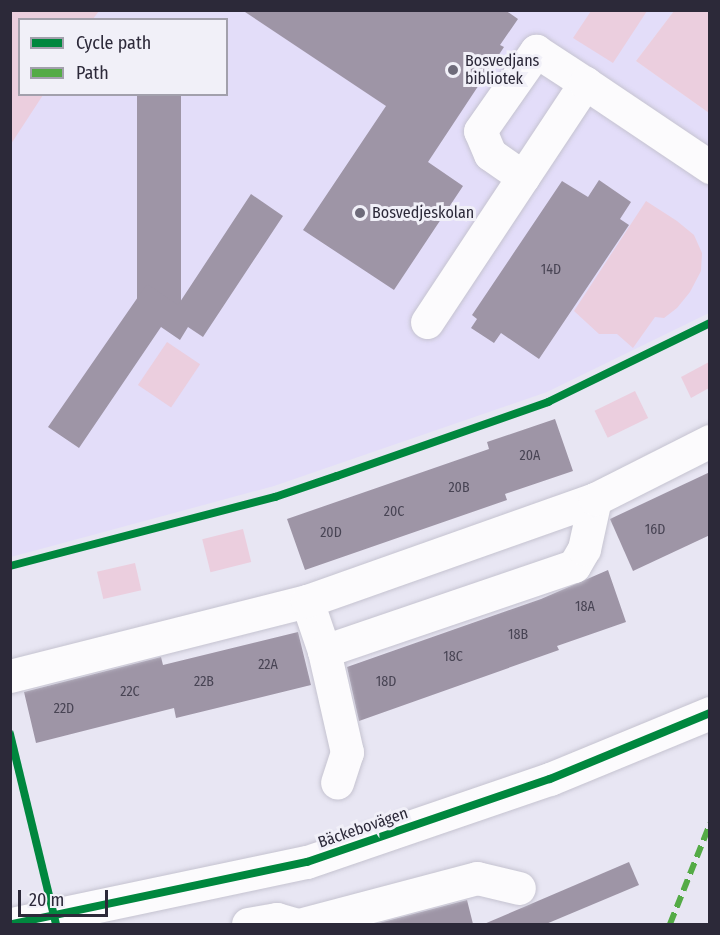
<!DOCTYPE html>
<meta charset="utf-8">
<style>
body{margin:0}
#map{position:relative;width:720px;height:935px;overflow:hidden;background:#e8e6f3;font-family:"Fira Sans Condensed",sans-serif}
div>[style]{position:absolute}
.built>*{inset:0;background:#e3ddf9}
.green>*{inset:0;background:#ebcede;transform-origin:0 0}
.building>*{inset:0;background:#9e95a6;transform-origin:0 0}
.roads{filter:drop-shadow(0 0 2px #c5c3d0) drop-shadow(0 0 2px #c5c3d0)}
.minor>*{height:33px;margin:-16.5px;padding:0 16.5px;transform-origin:16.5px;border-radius:16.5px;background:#fcfbfd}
.quiet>*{height:6px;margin-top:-3px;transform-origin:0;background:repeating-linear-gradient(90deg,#54ab46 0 12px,transparent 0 18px)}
.cycleway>*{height:8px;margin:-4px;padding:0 4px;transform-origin:4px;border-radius:4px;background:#00873e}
.dots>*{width:16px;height:16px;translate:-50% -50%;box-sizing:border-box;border:3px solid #f1f0f8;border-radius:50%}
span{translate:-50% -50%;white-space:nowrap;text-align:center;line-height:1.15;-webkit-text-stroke:6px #f1f0f8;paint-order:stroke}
.number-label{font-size:14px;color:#484454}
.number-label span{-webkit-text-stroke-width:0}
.poi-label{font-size:16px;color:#2c2939}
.left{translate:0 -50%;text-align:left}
.street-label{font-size:16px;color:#2c2939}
.frame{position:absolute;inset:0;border:12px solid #2c2939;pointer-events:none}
.legend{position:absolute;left:18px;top:18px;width:210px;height:78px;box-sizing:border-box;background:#f1f0f8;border:2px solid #a2a0ac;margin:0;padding:8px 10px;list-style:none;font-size:18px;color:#2c2939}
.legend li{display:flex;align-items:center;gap:12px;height:30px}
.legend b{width:30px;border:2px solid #a2a0ac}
.scale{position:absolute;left:18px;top:890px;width:90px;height:27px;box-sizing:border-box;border:3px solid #2c2939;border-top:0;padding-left:8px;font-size:18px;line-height:21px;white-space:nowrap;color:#2c2939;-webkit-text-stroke:4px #f1f0f8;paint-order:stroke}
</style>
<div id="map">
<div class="built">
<i style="clip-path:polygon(evenodd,11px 11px,674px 11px,636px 61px,709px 113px,709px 313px,547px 392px,274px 486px,11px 557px,11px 11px,20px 20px,226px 20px,226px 94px,20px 94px,20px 20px)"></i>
</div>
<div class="green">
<i style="clip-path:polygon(11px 10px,99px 11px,93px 19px,20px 20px,20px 94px,43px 95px,11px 144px)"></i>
<i style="clip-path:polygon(591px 11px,647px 11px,613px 63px,573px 38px)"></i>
<i style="clip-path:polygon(674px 11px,709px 11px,709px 113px,636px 61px)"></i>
<i style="clip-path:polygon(646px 201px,677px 221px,694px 235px,702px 253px,701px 271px,690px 292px,677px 308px,664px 318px,655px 317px,633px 348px,617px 334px,599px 334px,574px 311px)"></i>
<i style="left:167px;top:342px;width:40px;height:52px;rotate:34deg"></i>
<i style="clip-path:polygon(709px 362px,709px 388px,691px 398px,681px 377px)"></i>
<i style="left:635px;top:391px;width:30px;height:45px;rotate:64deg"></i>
<i style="left:243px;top:529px;width:34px;height:42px;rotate:76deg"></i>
<i style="left:135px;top:563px;width:28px;height:39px;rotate:77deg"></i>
</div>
<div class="building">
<i style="clip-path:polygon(242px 10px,505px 10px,518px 19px,500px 45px,504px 47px,428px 162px,463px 186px,394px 290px,303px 230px,386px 106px)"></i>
<i style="left:137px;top:94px;width:44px;height:221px"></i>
<i style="clip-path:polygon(599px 180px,631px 202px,620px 219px,629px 225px,539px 359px,501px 333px,494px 343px,471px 328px,477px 319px,472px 315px,562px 181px,588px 197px)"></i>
<i style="clip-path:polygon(251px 194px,283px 216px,203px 337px,188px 327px,180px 340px,161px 327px,79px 448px,48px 427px,147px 284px,178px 305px)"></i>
<i style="clip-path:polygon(555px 419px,573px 471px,505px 494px,507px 500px,305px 570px,287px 519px,489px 449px,487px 442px)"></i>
<i style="clip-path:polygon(710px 472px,710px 535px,633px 571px,610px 519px)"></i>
<i style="clip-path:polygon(608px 570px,626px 622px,557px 646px,559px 650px,359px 721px,347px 667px,541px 599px)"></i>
<i style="clip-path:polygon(298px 632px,311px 685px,176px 718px,174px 708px,36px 743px,24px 692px,161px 657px,163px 665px)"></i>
<i style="clip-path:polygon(629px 862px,639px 885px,546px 924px,484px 924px)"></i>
<i style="clip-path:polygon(467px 900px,473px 924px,375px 924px)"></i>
</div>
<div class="roads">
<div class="minor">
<i style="left:523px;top:177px;width:40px;rotate:-145.1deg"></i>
<i style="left:490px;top:154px;width:25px;rotate:-113deg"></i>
<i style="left:480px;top:131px;width:98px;rotate:-55deg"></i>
<i style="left:536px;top:51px;width:59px;rotate:33.1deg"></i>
<i style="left:427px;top:322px;width:287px;rotate:-56.5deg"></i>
<i style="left:585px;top:83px;width:151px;rotate:33.9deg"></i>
<i style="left:307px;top:601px;width:53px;rotate:71.2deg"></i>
<i style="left:324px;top:651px;width:104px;rotate:77.2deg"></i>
<i style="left:347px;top:752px;width:32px;rotate:108deg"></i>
<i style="left:324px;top:651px;width:264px;rotate:-18.8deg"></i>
<i style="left:574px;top:566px;width:20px;rotate:-60deg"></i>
<i style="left:584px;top:549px;width:51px;rotate:-77.6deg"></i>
<i style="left:10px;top:676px;width:306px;rotate:-14.2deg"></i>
<i style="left:307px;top:601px;width:306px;rotate:-19.5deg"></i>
<i style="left:595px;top:499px;width:129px;rotate:-26.8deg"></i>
<i style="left:12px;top:924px;width:301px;rotate:-11.9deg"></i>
<i style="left:307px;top:862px;width:257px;rotate:-18.9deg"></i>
<i style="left:550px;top:779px;width:173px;rotate:-22.4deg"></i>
<i style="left:248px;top:924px;width:29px;rotate:-10deg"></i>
<i style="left:277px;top:919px;width:19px;rotate:16deg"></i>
<i style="left:303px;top:924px;width:180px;rotate:-14.8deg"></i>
<i style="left:477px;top:878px;width:43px;rotate:13.4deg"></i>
</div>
</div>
<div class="quiet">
<i style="left:670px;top:924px;width:108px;rotate:-68.2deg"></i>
</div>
<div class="cycleway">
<i style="left:10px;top:566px;width:274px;rotate:-14.6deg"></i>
<i style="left:275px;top:497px;width:65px;rotate:-18.7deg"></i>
<i style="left:337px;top:476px;width:224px;rotate:-19.3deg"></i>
<i style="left:548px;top:402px;width:180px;rotate:-26deg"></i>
<i style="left:10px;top:734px;width:195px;rotate:76.4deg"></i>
<i style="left:12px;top:924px;width:301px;rotate:-11.9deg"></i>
<i style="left:307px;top:862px;width:257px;rotate:-18.9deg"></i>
<i style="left:550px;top:779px;width:173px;rotate:-22.4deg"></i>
</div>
<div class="dots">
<i style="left:453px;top:70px;background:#6e6b7a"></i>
<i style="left:360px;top:213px;background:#6e6b7a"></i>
</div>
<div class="number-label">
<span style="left:551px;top:270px">14D</span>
<span style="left:530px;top:456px">20A</span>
<span style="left:459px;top:488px">20B</span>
<span style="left:394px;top:512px">20C</span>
<span style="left:655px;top:530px">16D</span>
<span style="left:331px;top:533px">20D</span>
<span style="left:585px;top:607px">18A</span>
<span style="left:518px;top:635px">18B</span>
<span style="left:453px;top:657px">18C</span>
<span style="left:268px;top:665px">22A</span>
<span style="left:204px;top:682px">22B</span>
<span style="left:386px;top:682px">18D</span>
<span style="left:130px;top:692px">22C</span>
<span style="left:64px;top:709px">22D</span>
</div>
<div class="poi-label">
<span class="left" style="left:465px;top:70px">Bosvedjans<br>bibliotek</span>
<span class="left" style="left:372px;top:213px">Bosvedjeskolan</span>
</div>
<div class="street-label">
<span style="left:363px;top:828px;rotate:-19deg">Bäckebovägen</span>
</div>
<div class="frame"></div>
<ul class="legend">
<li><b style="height:8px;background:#00873e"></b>Cycle path</li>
<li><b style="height:8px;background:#54ab46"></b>Path</li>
</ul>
<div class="scale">20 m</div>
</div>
